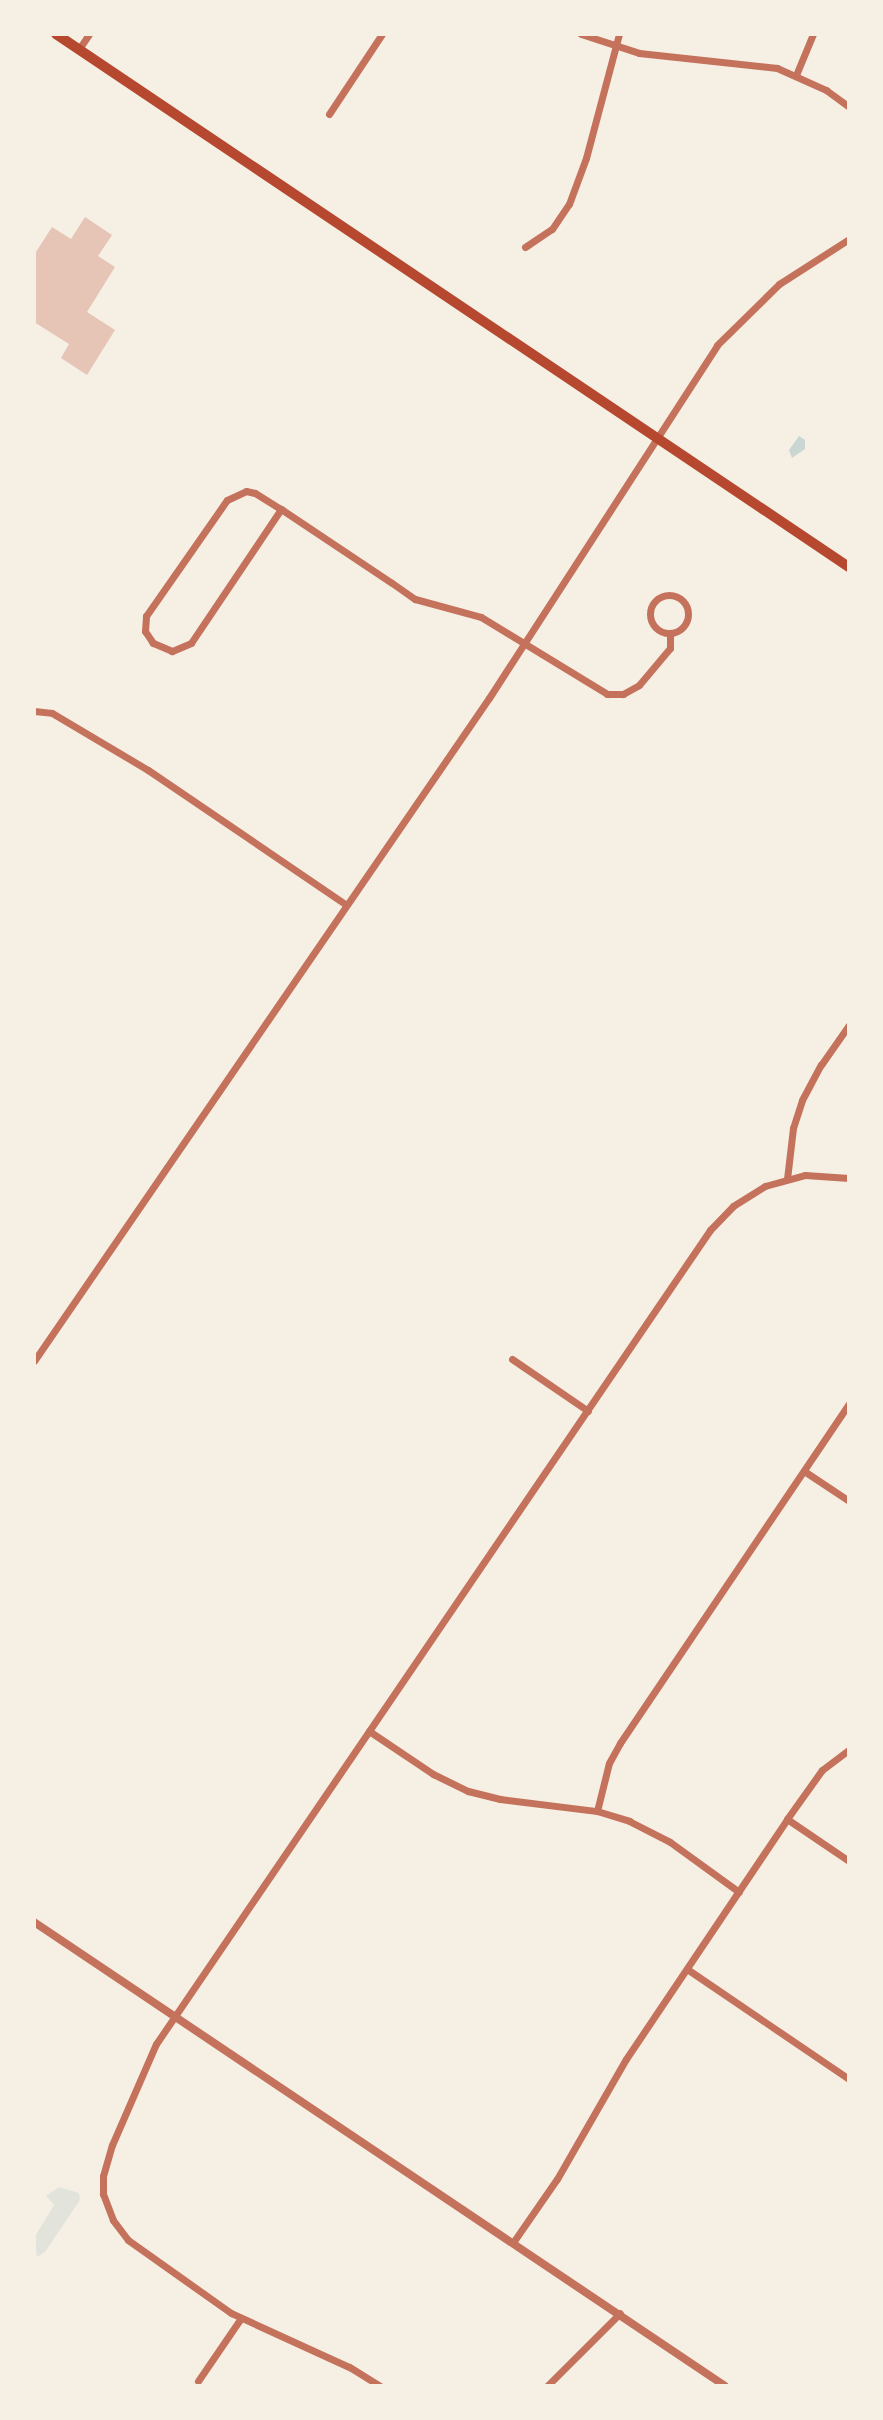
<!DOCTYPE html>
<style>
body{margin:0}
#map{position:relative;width:883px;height:2420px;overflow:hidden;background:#f6efe4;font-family:"Work Sans",sans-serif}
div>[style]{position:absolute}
.green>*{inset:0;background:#e2e4dc}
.water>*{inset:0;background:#c9d6d2}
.building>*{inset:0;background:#e6c5b7}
.minor>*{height:7px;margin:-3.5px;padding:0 3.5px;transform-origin:3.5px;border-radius:3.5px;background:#c5725c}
.minor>.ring{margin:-3.5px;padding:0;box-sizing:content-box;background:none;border:7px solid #c5725c;border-radius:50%}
.tertiary>*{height:8px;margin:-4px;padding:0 4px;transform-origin:4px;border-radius:4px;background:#c5725c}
.secondary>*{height:10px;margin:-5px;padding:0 5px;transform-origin:5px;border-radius:5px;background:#b5482f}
span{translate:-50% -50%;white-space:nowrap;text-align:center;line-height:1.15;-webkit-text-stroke:8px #f6efe4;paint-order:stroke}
.frame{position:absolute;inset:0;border:36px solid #f6efe4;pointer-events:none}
</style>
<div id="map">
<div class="green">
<i style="clip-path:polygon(59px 2187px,79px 2193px,80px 2200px,45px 2252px,37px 2257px,34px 2238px,54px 2205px,46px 2196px)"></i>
</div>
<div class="water">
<i style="clip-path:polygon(799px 436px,805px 440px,805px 449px,792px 458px,789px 450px)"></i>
</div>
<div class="building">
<i style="clip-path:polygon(85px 217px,112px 235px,98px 256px,115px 267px,87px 312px,115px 330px,87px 375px,61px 358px,69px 344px,34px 322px,34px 255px,52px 227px,71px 239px)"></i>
</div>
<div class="minor">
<i style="left:581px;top:34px;width:61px;rotate:18.1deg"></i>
<i style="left:639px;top:53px;width:139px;rotate:6.2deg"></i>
<i style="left:777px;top:68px;width:54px;rotate:24.2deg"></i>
<i style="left:826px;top:90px;width:29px;rotate:36deg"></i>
<i style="left:79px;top:49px;width:18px;rotate:-56deg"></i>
<i style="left:796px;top:75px;width:44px;rotate:-67.5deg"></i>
<i style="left:329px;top:114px;width:96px;rotate:-56.5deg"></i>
<i style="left:525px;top:247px;width:32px;rotate:-34deg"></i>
<i style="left:552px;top:229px;width:30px;rotate:-56deg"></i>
<i style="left:569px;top:204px;width:49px;rotate:-69.7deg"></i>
<i style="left:586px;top:158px;width:128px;rotate:-75.1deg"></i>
<i style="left:281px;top:509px;width:161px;rotate:123.9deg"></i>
<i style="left:191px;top:643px;width:21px;rotate:157deg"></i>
<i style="left:172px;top:651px;width:21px;rotate:-157deg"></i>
<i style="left:153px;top:643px;width:14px;rotate:-124deg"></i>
<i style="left:145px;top:631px;width:15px;rotate:-86deg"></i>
<i style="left:146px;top:616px;width:141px;rotate:-55.1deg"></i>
<i style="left:227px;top:500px;width:21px;rotate:-25deg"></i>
<i style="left:246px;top:491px;width:9px;rotate:13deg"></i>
<i style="left:255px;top:493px;width:31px;rotate:32deg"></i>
<i style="left:281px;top:509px;width:133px;rotate:33.7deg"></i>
<i style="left:392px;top:583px;width:28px;rotate:35deg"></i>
<i style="left:415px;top:599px;width:68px;rotate:15.3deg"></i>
<i style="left:481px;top:617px;width:148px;rotate:31.4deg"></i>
<i style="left:607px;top:694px;width:16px"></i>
<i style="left:623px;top:694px;width:18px;rotate:-29deg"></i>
<i style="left:639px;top:685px;width:48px;rotate:-50deg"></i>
<i style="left:670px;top:648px;width:15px;rotate:-90deg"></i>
<i class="ring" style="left:650px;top:595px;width:31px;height:31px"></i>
<i style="left:34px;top:711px;width:18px;rotate:6deg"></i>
<i style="left:52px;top:713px;width:112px;rotate:30.7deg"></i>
<i style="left:148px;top:770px;width:238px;rotate:34.2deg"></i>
<i style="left:787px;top:1179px;width:51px;rotate:-83.3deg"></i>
<i style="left:793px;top:1128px;width:29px;rotate:-72deg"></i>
<i style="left:802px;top:1100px;width:40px;rotate:-62deg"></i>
<i style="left:821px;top:1065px;width:49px;rotate:-55deg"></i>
<i style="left:512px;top:1359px;width:92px;rotate:34.4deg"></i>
<i style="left:34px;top:1361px;width:804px;rotate:-55.54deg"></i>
<i style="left:489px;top:698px;width:420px;rotate:-57.1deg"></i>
<i style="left:717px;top:345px;width:87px;rotate:-44.5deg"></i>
<i style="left:779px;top:284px;width:83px;rotate:-32.7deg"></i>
<i style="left:804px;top:1471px;width:54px;rotate:33.7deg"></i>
<i style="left:369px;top:1731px;width:77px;rotate:33.9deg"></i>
<i style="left:433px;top:1774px;width:39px;rotate:26deg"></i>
<i style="left:468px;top:1791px;width:33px;rotate:14deg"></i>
<i style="left:500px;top:1799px;width:98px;rotate:7.1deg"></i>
<i style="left:597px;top:1811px;width:34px;rotate:17deg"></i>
<i style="left:629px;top:1821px;width:46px;rotate:27.1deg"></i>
<i style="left:670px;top:1842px;width:85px;rotate:35.9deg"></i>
<i style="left:597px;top:1811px;width:49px;rotate:-76deg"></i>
<i style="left:609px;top:1763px;width:23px;rotate:-61deg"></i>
<i style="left:620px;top:1743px;width:409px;rotate:-56deg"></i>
<i style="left:787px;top:1819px;width:75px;rotate:34.1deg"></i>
<i style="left:687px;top:1969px;width:196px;rotate:34.2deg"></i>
<i style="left:514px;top:2241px;width:75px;rotate:-55.3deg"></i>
<i style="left:557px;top:2179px;width:138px;rotate:-60.1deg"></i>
<i style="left:626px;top:2059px;width:289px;rotate:-56.1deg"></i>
<i style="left:787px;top:1819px;width:60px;rotate:-54.5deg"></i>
<i style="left:822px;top:1770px;width:34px;rotate:-37deg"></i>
<i style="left:198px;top:2381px;width:76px;rotate:-55.7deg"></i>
<i style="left:380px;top:2386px;width:36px;rotate:-148deg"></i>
<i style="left:349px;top:2367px;width:130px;rotate:-155.4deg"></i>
<i style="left:231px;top:2313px;width:126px;rotate:-144.7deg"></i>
<i style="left:128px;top:2240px;width:25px;rotate:-127deg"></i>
<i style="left:113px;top:2220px;width:28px;rotate:-111deg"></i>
<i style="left:103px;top:2194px;width:18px;rotate:-90deg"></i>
<i style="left:103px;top:2176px;width:32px;rotate:-74deg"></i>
<i style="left:112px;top:2145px;width:110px;rotate:-66.5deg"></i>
<i style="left:156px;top:2044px;width:985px;rotate:-55.76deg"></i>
<i style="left:710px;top:1230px;width:33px;rotate:-46deg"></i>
<i style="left:733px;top:1206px;width:38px;rotate:-32deg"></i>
<i style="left:765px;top:1186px;width:41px;rotate:-15.4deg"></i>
<i style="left:805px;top:1175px;width:44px;rotate:3.9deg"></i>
<i style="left:547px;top:2386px;width:103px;rotate:-45deg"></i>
</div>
<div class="tertiary">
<i style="left:34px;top:1922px;width:832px;rotate:33.88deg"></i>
</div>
<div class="secondary">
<i style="left:56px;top:34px;width:955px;rotate:33.91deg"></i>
</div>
<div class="frame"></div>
</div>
